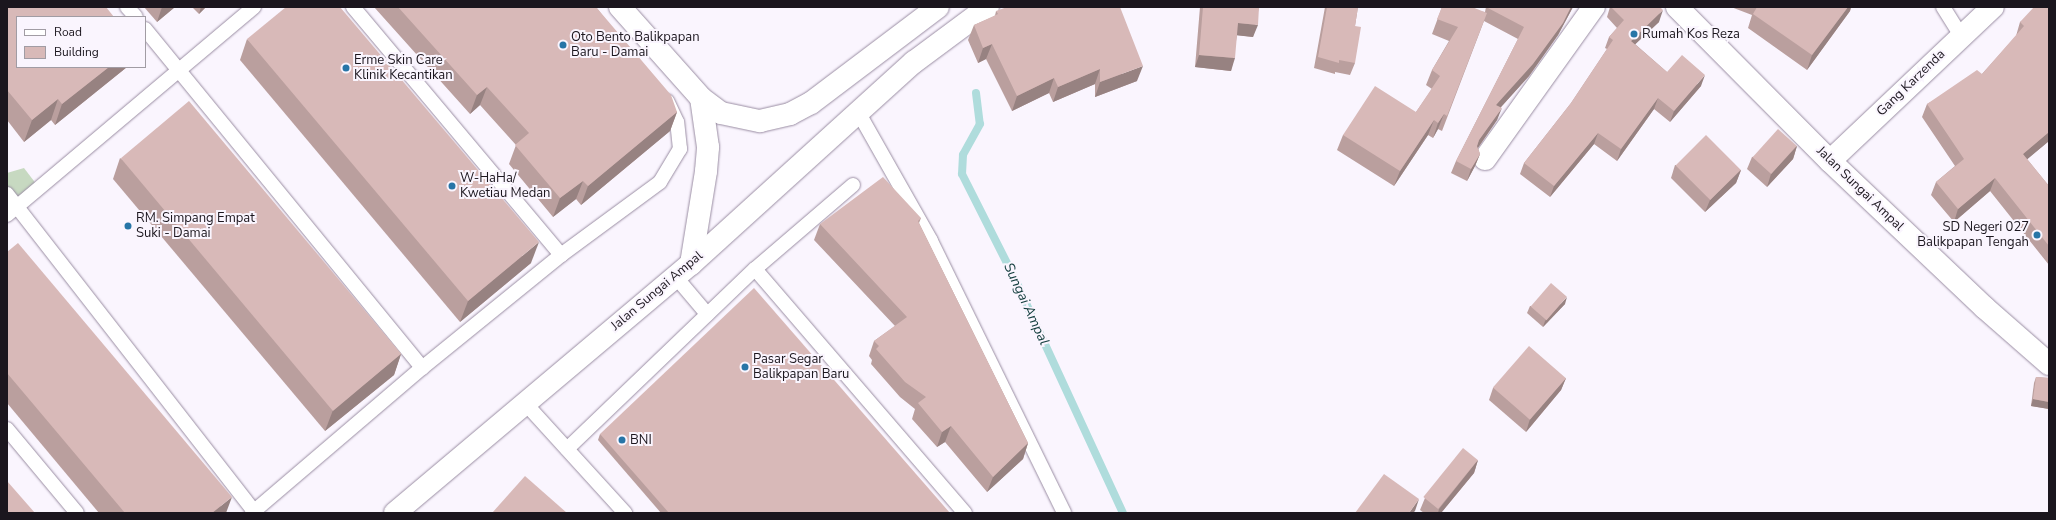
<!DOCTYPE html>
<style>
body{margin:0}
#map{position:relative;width:2056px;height:520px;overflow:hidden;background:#faf5fe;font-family:"Nunito Sans",sans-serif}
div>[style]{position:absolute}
.green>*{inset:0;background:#c7d9c1}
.stream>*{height:8px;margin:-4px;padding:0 4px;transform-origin:4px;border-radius:4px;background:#afdcdc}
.roads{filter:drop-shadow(0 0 1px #9a8da3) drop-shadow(0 0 1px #9a8da3)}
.service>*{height:14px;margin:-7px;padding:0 7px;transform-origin:7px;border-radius:7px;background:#fff}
.minor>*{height:22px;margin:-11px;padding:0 11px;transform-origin:11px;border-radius:11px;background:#fff}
.secondary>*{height:22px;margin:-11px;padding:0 11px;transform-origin:11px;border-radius:11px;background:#fff}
.wall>*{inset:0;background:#ba9f9e}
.shaded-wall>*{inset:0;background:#978281}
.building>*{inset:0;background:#d8b9b8;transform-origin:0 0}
.dots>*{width:11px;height:11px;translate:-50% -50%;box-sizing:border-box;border:2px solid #faf5fe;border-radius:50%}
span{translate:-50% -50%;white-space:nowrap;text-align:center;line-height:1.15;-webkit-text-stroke:4px #faf5fe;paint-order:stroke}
.poi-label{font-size:13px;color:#1b161e}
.left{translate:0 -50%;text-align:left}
.right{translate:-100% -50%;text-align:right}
.street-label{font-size:13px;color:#1b161e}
.water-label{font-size:14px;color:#164040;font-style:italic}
.frame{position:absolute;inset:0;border:8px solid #1b161e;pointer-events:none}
.legend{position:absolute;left:16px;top:16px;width:130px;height:52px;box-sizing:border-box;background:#faf5fe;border:1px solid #a19ca4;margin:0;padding:5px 7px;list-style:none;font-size:12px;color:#1b161e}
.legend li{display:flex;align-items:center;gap:8px;height:20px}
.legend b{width:20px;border:1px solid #a19ca4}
</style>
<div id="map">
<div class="green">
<i style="clip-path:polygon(24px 168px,37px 185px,7px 211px,7px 173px)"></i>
</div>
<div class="stream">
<i style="left:976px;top:93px;width:31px;rotate:83deg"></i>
<i style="left:980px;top:124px;width:35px;rotate:119deg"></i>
<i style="left:963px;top:155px;width:19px;rotate:93deg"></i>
<i style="left:962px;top:174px;width:113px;rotate:63.2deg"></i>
<i style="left:1013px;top:275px;width:262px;rotate:65.2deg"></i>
</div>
<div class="roads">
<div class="service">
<i style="left:127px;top:7px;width:13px;rotate:48deg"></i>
<i style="left:353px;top:7px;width:324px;rotate:50deg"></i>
<i style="left:1943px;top:7px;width:34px;rotate:58deg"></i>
<i style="left:145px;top:29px;width:438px;rotate:50.7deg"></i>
<i style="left:857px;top:110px;width:150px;rotate:60.5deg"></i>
<i style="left:931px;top:241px;width:303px;rotate:63.9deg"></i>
<i style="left:7px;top:194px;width:404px;rotate:52.1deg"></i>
<i style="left:7px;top:215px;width:323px;rotate:-40.1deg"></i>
<i style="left:755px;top:269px;width:129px;rotate:-40.6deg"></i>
<i style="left:675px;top:276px;width:50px;rotate:49.9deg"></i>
<i style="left:525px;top:403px;width:149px;rotate:47.7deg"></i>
<i style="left:7px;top:429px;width:109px;rotate:50.2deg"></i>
<i style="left:567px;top:449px;width:260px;rotate:-43.8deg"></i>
<i style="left:755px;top:269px;width:322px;rotate:49.3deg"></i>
<i style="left:252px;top:513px;width:223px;rotate:-40.5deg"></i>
<i style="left:422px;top:368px;width:179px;rotate:-39.1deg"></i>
<i style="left:561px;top:255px;width:123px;rotate:-36.4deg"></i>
<i style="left:660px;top:182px;width:39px;rotate:-59deg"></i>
<i style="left:680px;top:149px;width:27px;rotate:-96deg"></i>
<i style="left:677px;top:122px;width:23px;rotate:-115deg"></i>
</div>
<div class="minor">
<i style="left:1677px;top:7px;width:217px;rotate:45.2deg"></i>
<i style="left:1830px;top:161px;width:214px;rotate:43.5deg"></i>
<i style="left:1985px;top:308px;width:85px;rotate:41.2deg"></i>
<i style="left:1485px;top:159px;width:187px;rotate:-54.4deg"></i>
<i style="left:1830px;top:161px;width:224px;rotate:-43.4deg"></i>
</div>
<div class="secondary">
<i style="left:620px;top:7px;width:122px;rotate:48.3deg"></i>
<i style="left:701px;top:98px;width:25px;rotate:37deg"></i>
<i style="left:721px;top:113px;width:40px;rotate:12deg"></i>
<i style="left:760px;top:121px;width:31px;rotate:-13deg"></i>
<i style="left:790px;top:114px;width:24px;rotate:-28deg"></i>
<i style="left:811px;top:103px;width:159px;rotate:-37.1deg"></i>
<i style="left:691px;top:264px;width:94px;rotate:-80.8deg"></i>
<i style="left:706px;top:171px;width:24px;rotate:-85deg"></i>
<i style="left:708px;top:147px;width:49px;rotate:-98.1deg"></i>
<i style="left:395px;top:513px;width:387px;rotate:-40.1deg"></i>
<i style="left:691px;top:264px;width:301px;rotate:-42.2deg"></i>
<i style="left:914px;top:62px;width:92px;rotate:-36.6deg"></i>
</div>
</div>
<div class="wall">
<i style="clip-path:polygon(7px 7px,127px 67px,55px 125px,51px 120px,24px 142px,7px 120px)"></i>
<i style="clip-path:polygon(144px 7px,175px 7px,157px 22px)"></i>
<i style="clip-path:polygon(192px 7px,206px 7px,199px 14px)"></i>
<i style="clip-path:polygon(374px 7px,596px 7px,677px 112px,670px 131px,581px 205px,576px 199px,553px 217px,509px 164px,516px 145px,480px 105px,470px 114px)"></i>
<i style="clip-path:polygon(1200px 7px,1259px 7px,1253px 37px,1237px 35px,1231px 71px,1195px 67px)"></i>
<i style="clip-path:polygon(1325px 7px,1358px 7px,1355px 26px,1355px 63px,1350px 75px,1335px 72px,1335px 74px,1314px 68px)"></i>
<i style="clip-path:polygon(1442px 7px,1485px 12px,1486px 7px,1573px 7px,1558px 35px,1529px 76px,1501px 107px,1497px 120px,1478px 148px,1480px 154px,1475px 166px,1467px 181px,1451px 173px,1456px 161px,1518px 39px,1484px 21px,1442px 131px,1438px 129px,1433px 138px,1428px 135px,1394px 186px,1337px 150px,1343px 135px,1416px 112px,1432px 89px,1426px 85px,1432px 70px,1449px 41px,1432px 34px)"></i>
<i style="clip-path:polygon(1610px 7px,1660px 7px,1659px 22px,1635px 44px,1667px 72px,1701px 86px,1670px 122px,1654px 109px,1617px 161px,1594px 144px,1550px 197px,1520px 174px,1524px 163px,1571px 103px,1607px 49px,1605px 48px,1609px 37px,1617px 28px,1607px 17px)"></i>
<i style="clip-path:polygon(1731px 7px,1851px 7px,1850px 11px,1807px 70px,1748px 28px,1752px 15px)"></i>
<i style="clip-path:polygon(2049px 7px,2049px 141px,2027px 159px,2049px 186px,2049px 265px,1990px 191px,1954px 222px,1931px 195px,1936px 182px,1955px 166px,1922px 117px,1927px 104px,1982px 74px,2016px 36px,2020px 22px)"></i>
<i style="clip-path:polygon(996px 11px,1137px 81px,1095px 97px,1095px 84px,1053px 102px,1049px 93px,1012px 111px,986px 59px,978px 63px,968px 40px,974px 25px,995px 16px)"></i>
<i style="clip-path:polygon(247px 39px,531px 263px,460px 322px,240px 60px)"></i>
<i style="clip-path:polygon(1797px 146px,1793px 159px,1767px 187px,1747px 169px,1752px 157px)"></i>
<i style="clip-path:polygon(120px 158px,401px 354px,394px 375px,325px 431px,113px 179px)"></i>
<i style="clip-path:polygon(1675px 165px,1741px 170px,1736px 183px,1705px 212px,1671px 178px)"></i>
<i style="clip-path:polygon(921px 218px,919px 223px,1028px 443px,1023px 459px,987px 492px,945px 442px,937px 447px,912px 419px,915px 409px,900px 397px,871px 364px,872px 360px,869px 356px,874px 341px,895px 326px,814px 240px,820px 224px)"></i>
<i style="clip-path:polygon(7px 252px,226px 513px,99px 513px,7px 403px)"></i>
<i style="clip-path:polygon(1565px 304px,1543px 327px,1527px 313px,1530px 306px)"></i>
<i style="clip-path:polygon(2036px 377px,2049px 378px,2049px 409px,2031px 406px,2034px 383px)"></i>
<i style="clip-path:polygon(1566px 378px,1561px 390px,1526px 432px,1489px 400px,1493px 388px)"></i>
<i style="clip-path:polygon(600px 434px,950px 513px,661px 513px,598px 440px)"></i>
<i style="clip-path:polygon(1478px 460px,1474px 473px,1441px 513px,1424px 513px,1420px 510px,1425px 498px)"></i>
</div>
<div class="shaded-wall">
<i style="clip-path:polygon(162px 7px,175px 7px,157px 22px)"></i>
<i style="clip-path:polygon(201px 7px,206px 7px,199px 14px)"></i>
<i style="clip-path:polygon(1571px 7px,1573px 7px,1558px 35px,1529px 76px,1492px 117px,1496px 105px)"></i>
<i style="clip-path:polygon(1848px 7px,1851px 7px,1850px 11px,1807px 70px,1812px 55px)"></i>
<i style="clip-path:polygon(1663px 10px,1659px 22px,1627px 52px,1631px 41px)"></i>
<i style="clip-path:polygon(1238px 23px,1258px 25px,1253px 37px,1234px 35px)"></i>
<i style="clip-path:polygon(992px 44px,986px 59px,978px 63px,983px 48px)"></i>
<i style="clip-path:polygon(1199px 55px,1235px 58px,1231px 71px,1195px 67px)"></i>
<i style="clip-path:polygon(1143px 66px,1137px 81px,1095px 97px,1100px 82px)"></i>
<i style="clip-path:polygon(109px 67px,127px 67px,55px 125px,62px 104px)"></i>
<i style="clip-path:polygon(1100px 69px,1095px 84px,1053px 102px,1058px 87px)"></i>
<i style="clip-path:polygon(1705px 75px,1701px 86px,1670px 122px,1674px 111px)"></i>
<i style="clip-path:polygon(1054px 78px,1049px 93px,1012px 111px,1017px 96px)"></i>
<i style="clip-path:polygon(487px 87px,480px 105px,470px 114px,477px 95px)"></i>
<i style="clip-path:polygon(1658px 98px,1654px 109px,1617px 161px,1621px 149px)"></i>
<i style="clip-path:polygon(58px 99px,51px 120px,24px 142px,32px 120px)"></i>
<i style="clip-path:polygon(1502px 108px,1497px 120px,1475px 152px,1479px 140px)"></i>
<i style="clip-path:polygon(677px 112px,670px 131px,581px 205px,588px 186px)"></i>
<i style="clip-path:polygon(1444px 114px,1438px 129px,1433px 138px,1438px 123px)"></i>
<i style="clip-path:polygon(1434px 120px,1428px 135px,1394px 186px,1400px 171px)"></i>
<i style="clip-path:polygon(2049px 132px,2049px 141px,2018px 167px,2023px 154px)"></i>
<i style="clip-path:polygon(1598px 133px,1594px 144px,1550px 197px,1554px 186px)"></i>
<i style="clip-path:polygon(1797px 146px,1793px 159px,1767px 187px,1771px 174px)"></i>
<i style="clip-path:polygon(1480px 154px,1475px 166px,1467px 181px,1471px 169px)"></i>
<i style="clip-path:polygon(1741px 170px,1736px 183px,1705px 212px,1710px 200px)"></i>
<i style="clip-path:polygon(1995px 178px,1990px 191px,1954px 222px,1958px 209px)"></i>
<i style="clip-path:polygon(583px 181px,576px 199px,553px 217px,560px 198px)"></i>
<i style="clip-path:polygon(539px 242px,531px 263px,460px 322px,468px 301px)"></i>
<i style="clip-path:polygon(1567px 297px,1565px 304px,1543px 327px,1545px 321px)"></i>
<i style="clip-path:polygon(401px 354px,394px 375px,325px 431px,333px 410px)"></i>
<i style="clip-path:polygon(1566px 378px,1561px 390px,1526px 432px,1530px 419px)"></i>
<i style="clip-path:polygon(2033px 399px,2049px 402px,2049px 409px,2031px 406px)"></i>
<i style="clip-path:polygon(951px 426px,945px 442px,937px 447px,942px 432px)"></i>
<i style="clip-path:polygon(1028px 443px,1023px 459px,987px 492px,993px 477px)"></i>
<i style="clip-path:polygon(1478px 460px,1474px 473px,1441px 513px,1438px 513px,1439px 509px)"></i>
<i style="clip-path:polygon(232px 497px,226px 513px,212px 513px)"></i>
<i style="clip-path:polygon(1419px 499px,1415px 511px,1413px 513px,1409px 513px)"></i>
</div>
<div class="building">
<i style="clip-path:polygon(7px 7px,106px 7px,114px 17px,17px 17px,17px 67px,109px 67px,62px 104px,58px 99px,32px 120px,7px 90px)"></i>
<i style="clip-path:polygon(286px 7px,340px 7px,539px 242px,468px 301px,247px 39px)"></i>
<i style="clip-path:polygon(398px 7px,596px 7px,671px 95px,677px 112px,588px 186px,583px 181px,560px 198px,515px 145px,529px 133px,487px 87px,477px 95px)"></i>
<i style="clip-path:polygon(1007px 7px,1120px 7px,1143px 66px,1100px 82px,1100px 69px,1058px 87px,1054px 78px,1017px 96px,992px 44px,983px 48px,974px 25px,998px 14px,996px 11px)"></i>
<i style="clip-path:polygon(1203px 7px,1259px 7px,1258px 25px,1238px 23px,1235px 58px,1199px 55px)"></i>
<i style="clip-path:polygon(1327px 7px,1358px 7px,1355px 26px,1361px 27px,1355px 63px,1339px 60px,1339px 63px,1318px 57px)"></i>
<i style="clip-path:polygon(1442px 7px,1472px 7px,1487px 13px,1447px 116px,1444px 114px,1438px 123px,1434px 120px,1400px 171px,1343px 135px,1375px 86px,1416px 112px,1440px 76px,1432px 70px,1458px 27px,1437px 19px)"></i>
<i style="clip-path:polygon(1486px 7px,1571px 7px,1563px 23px,1533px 64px,1496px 105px,1502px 108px,1479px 140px,1477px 146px,1480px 154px,1471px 169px,1456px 161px,1524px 27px)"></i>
<i style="clip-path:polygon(1611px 7px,1660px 7px,1663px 10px,1631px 41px,1667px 72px,1682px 55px,1705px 75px,1674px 111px,1658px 98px,1621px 149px,1598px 133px,1554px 186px,1524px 163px,1571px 103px,1613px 40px,1609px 37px,1624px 20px)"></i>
<i style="clip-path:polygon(1757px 7px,1848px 7px,1812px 55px,1753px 14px)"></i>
<i style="clip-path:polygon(2034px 7px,2049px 7px,2049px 132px,2023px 154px,2049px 186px,2049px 246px,1995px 178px,1958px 209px,1936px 182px,1964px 159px,1927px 104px,1977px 70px,1982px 74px,2024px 26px,2020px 22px)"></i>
<i style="left:189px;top:101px;width:330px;height:89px;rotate:50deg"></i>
<i style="left:1778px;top:129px;width:25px;height:38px;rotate:42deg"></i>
<i style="left:1706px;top:135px;width:49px;height:43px;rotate:45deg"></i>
<i style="clip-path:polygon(883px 177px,921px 218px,918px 221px,1028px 443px,993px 477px,951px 426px,942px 432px,918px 403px,926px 397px,905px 382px,876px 349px,879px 346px,874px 341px,907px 317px,820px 224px)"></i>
<i style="clip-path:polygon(18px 243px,232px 497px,212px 513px,125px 513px,7px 373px,7px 252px)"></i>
<i style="left:1551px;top:283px;width:21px;height:31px;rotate:41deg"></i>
<i style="clip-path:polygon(754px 288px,950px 513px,669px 513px,600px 434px)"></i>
<i style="left:1529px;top:346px;width:49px;height:55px;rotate:41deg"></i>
<i style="clip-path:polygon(2036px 377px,2049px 378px,2049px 402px,2033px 399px)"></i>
<i style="left:1463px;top:448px;width:19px;height:63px;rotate:39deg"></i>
<i style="clip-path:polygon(1384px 474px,1419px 499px,1409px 513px,1355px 513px)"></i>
<i style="clip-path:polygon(525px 476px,567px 513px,492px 513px)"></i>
<i style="clip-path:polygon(7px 481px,35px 513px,7px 513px)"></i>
</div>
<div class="dots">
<i style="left:1634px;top:34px;background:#2775a7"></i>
<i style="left:563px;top:45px;background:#2775a7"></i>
<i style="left:346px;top:68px;background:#2775a7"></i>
<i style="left:452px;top:186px;background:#2775a7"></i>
<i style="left:128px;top:226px;background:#2775a7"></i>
<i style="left:2037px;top:235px;background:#2775a7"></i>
<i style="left:745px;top:367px;background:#2775a7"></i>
<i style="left:622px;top:440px;background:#2775a7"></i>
</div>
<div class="poi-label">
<span class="left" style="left:1642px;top:34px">Rumah Kos Reza</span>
<span class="left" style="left:571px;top:45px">Oto Bento Balikpapan<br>Baru - Damai</span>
<span class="left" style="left:354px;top:68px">Erme Skin Care<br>Klinik Kecantikan</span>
<span class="left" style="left:460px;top:186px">W-HaHa/<br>Kwetiau Medan</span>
<span class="left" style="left:136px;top:226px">RM. Simpang Empat<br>Suki - Damai</span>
<span class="right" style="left:2029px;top:235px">SD Negeri 027<br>Balikpapan Tengah</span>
<span class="left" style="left:753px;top:367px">Pasar Segar<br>Balikpapan Baru</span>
<span class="left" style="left:630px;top:440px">BNI</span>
</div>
<div class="street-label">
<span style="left:1911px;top:83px;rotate:-44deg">Gang Karzenda</span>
<span style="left:1860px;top:189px;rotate:44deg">Jalan Sungai Ampal</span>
<span style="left:657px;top:291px;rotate:-40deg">Jalan Sungai Ampal</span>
</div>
<div class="water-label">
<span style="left:1026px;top:304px;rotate:65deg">Sungai Ampal</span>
</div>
<div class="frame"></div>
<ul class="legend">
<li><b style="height:5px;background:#fff"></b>Road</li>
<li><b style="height:11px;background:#d8b9b8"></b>Building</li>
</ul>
</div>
